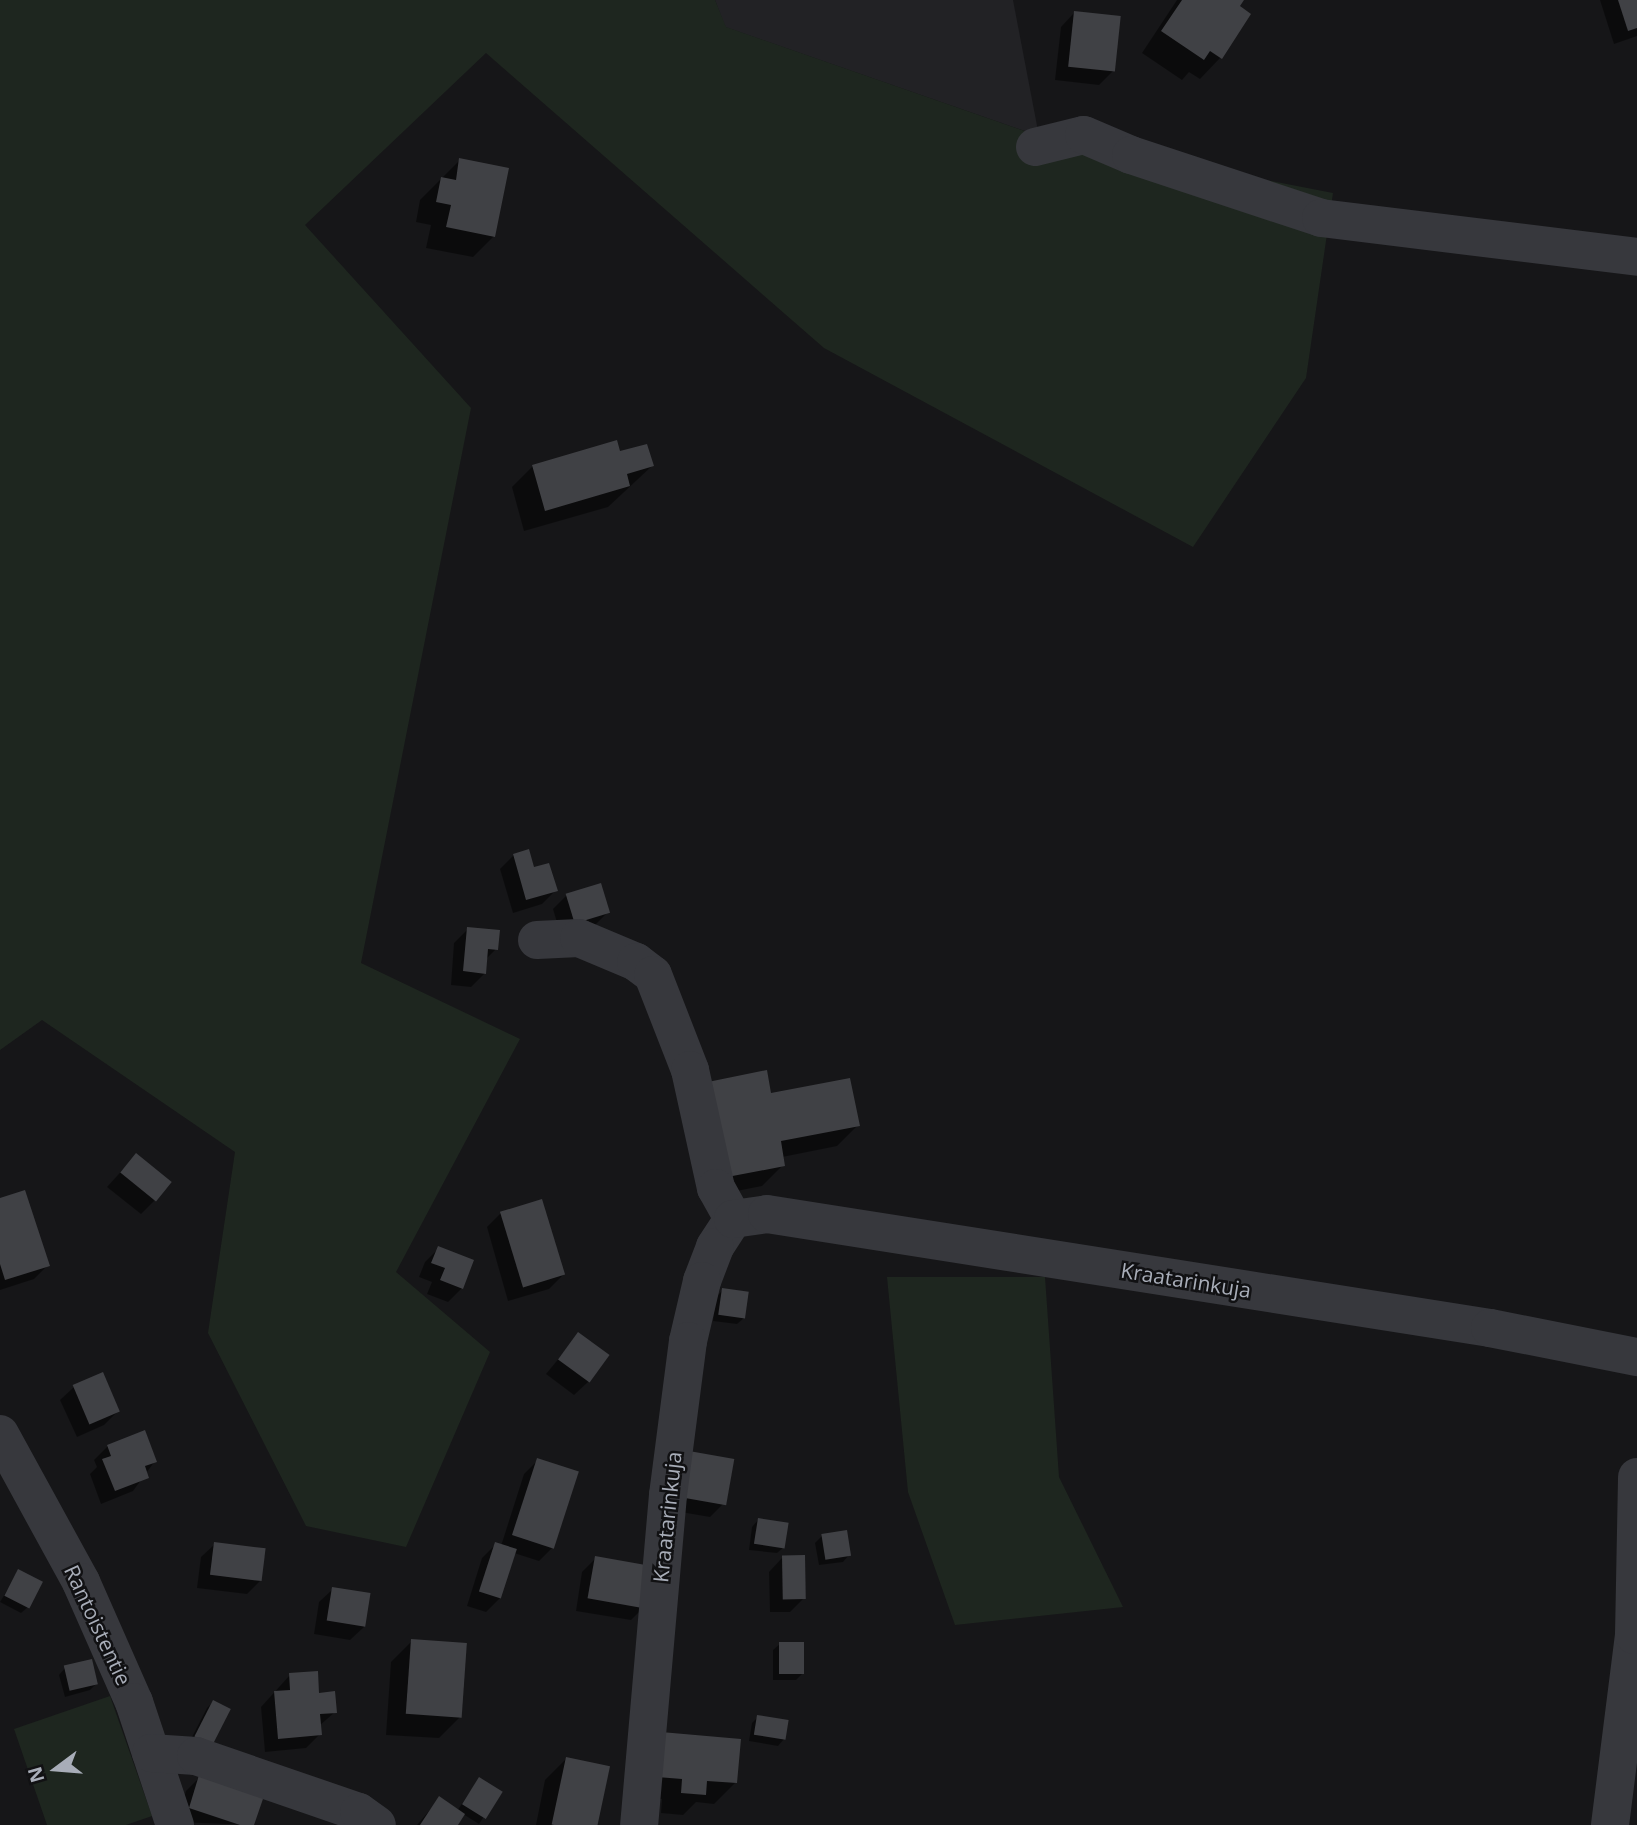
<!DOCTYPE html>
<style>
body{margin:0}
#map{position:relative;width:1637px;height:1825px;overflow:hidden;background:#161618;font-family:"Open Sans",sans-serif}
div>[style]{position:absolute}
.built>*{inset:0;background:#222225}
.green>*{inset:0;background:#1e261f}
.shadow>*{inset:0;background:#0007}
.building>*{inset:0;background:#404145;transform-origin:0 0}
.minor>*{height:38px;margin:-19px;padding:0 19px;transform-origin:19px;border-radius:19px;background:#37383d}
span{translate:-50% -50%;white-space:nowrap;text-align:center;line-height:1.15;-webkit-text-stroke:5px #111113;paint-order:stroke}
.street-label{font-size:21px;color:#a8adb8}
.north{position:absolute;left:21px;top:1734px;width:70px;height:70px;-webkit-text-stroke:5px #111113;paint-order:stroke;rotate:254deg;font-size:19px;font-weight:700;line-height:28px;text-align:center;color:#a8adb8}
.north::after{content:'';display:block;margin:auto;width:24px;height:32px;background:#a8adb8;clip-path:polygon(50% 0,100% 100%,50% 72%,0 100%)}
</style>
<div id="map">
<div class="built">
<i style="clip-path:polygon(715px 0,1013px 0,1039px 136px,725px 27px)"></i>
</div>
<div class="green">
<i style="clip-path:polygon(0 0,715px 0,726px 27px,1039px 136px,1333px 193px,1306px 378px,1193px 547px,824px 348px,486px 53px,305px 225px,471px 408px,361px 963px,520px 1039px,396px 1272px,490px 1352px,406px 1547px,306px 1526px,208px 1333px,235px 1152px,42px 1020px,0 1050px)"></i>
<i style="clip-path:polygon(887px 1277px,1045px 1277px,1059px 1477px,1123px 1607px,955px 1625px,908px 1492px)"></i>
<i style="clip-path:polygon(110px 1696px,152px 1816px,126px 1825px,47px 1825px,14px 1729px)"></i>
</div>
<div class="shadow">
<i style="clip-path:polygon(1177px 0,1242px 0,1220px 58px,1200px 79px,1189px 72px,1182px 80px,1142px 53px)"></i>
<i style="clip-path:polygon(1600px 0,1637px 0,1637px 36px,1614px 44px)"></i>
<i style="clip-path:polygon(1074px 13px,1113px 71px,1099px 85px,1055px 80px,1061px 27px)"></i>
<i style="clip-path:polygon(460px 160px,494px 236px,473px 257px,426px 248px,431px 225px,416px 222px,420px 200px)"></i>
<i style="clip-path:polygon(619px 454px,652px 466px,608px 507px,524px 531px,512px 487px,533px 466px)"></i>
<i style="clip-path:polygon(514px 855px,556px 890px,542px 904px,513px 913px,500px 869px)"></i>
<i style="clip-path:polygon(567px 895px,608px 912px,594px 926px,561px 936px,553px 909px)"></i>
<i style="clip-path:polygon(468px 929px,496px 949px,486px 959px,485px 973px,471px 987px,451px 985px,454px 943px)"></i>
<i style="clip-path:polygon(770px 1095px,858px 1125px,837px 1146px,782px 1157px,783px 1165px,762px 1186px,701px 1198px)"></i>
<i style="clip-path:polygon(136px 1155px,154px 1201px,141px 1214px,107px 1187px)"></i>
<i style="clip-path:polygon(0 1200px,48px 1265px,34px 1279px,0 1290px)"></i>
<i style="clip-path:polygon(501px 1213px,563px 1275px,549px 1289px,508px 1301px,487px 1227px)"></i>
<i style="clip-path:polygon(439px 1248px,462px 1288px,448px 1302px,427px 1294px,432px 1282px,419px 1277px,425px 1262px)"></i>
<i style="clip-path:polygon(723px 1290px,744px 1318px,737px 1324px,713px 1321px,716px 1297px)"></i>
<i style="clip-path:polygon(579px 1334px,588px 1382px,574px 1395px,546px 1374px)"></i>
<i style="clip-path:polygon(74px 1387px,118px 1411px,104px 1425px,77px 1437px,60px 1400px)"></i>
<i style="clip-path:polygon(108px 1446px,155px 1461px,133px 1491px,101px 1504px,90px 1474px,97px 1467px,94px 1460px)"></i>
<i style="clip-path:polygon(690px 1453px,724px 1503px,710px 1517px,669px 1510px)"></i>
<i style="clip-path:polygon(538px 1460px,553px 1547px,539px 1561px,514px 1553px,500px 1598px,486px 1612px,467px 1606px,482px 1558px,496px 1544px,501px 1546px,524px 1474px)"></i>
<i style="clip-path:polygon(758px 1520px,784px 1547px,777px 1553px,749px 1550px,752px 1527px)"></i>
<i style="clip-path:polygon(822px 1536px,849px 1555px,843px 1562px,819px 1565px,815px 1543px)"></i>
<i style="clip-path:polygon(215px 1544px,261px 1580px,247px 1594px,197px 1588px,201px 1557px)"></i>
<i style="clip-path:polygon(596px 1558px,645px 1606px,631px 1620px,576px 1611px,582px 1572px)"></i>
<i style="clip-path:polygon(782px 1558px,804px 1598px,790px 1612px,770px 1612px,769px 1572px)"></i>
<i style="clip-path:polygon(19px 1571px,28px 1607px,21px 1613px,0 1602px)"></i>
<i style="clip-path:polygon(333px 1589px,364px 1627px,350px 1640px,314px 1634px,319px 1602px)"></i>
<i style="clip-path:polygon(412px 1641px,460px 1717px,439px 1738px,386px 1735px,391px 1662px)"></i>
<i style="clip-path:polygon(780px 1644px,803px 1673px,796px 1680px,773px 1680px,773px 1650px)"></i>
<i style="clip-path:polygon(65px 1668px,96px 1684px,90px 1690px,65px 1697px,59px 1675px)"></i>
<i style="clip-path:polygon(290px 1675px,335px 1712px,319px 1726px,320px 1734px,306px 1748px,265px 1752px,261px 1707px)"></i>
<i style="clip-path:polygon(213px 1702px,228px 1710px,189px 1743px,207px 1708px)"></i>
<i style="clip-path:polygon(758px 1717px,784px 1739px,778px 1746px,749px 1741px,752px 1723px)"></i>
<i style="clip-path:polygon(641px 1755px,735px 1783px,714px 1804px,696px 1802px,683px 1815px,661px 1813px,662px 1799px,637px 1797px)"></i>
<i style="clip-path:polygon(566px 1759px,596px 1825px,536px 1825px,545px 1780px)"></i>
<i style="clip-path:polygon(200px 1777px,253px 1825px,176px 1822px,186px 1791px)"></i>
<i style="clip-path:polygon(479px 1779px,500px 1792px,479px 1824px,463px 1814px,456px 1825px,417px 1825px,440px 1798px,457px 1811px)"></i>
</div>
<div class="building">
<i style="clip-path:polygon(1182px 0,1244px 0,1240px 6px,1251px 14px,1222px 59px,1210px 51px,1204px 60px,1161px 31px)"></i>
<i style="clip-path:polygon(1618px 0,1637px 0,1637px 28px,1628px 31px)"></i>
<i style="left:1074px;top:11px;width:47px;height:56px;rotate:6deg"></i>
<i style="clip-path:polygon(459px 158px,509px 168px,495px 237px,446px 227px,451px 205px,436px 202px,441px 177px,456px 180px)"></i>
<i style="clip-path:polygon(617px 440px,620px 451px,647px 444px,654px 466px,627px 474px,630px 486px,545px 511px,532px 465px)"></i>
<i style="clip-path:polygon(529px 849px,534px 867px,549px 863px,558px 891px,526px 900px,513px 854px)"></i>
<i style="left:601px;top:883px;width:31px;height:37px;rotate:73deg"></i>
<i style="clip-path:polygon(467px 927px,500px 930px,498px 950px,488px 949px,486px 974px,463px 971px)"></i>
<i style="clip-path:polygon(767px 1070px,771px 1093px,850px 1078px,860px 1126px,781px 1141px,785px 1166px,722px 1178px,703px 1083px)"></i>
<i style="left:136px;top:1153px;width:46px;height:25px;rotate:39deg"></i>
<i style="clip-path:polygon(25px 1190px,50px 1266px,5px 1280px,0 1264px,0 1198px)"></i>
<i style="left:542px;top:1199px;width:79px;height:44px;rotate:73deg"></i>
<i style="clip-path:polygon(438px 1246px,474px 1260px,463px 1289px,440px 1280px,445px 1268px,431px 1263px)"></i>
<i style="left:722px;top:1288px;width:27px;height:27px;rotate:8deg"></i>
<i style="left:578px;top:1332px;width:39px;height:34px;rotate:36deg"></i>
<i style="left:103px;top:1372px;width:43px;height:33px;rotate:67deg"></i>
<i style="clip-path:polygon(145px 1430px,157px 1462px,145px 1466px,149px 1478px,115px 1491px,102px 1459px,111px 1456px,107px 1445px)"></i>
<i style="left:689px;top:1451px;width:46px;height:47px;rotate:10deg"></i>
<i style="left:537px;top:1458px;width:44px;height:81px;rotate:18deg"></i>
<i style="left:758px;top:1518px;width:31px;height:26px;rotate:9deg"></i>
<i style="left:847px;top:1530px;width:26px;height:26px;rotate:81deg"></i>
<i style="left:214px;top:1542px;width:52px;height:33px;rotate:7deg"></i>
<i style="left:495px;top:1542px;width:23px;height:52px;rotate:18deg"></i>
<i style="left:805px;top:1555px;width:44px;height:23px;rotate:89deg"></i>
<i style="left:595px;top:1556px;width:60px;height:43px;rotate:10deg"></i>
<i style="left:18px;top:1569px;width:28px;height:30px;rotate:27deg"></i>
<i style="left:332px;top:1587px;width:39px;height:34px;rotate:9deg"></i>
<i style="left:411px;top:1639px;width:56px;height:75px;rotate:4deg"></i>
<i style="left:779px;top:1642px;width:25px;height:32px"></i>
<i style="left:92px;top:1659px;width:26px;height:29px;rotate:77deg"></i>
<i style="clip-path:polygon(318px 1671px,319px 1693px,335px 1691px,337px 1713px,320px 1714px,322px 1735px,278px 1739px,274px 1691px,290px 1690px,289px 1673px)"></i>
<i style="left:213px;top:1700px;width:20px;height:41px;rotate:27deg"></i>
<i style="left:757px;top:1715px;width:32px;height:20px;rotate:9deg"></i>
<i style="clip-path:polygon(661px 1732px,741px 1739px,737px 1783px,707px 1781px,706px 1795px,681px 1793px,682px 1779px,657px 1777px)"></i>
<i style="left:566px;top:1757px;width:45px;height:69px;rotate:12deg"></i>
<i style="clip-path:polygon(199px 1775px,264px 1796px,254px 1825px,240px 1825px,189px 1808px)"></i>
<i style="left:479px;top:1777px;width:28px;height:32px;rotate:32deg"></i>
<i style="clip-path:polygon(439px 1796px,465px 1814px,458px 1825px,420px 1825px)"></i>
</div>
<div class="minor">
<i style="left:1035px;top:147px;width:50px;rotate:-13.8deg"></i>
<i style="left:1084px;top:135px;width:51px;rotate:23.1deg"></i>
<i style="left:1131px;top:155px;width:200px;rotate:18.3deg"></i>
<i style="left:1321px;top:218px;width:318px;rotate:7deg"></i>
<i style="left:537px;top:940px;width:42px;rotate:-2.7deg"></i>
<i style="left:579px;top:938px;width:62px;rotate:22.8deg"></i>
<i style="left:636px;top:962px;width:21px;rotate:37deg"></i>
<i style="left:653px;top:975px;width:102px;rotate:68.7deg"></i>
<i style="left:690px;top:1070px;width:121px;rotate:77.6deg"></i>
<i style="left:716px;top:1188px;width:35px;rotate:61deg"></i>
<i style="left:733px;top:1219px;width:33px;rotate:123deg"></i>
<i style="left:715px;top:1247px;width:36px;rotate:111deg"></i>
<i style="left:702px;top:1281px;width:62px;rotate:103.1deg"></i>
<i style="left:688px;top:1341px;width:155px;rotate:97.4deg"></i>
<i style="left:668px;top:1495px;width:331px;rotate:95deg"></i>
<i style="left:733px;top:1219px;width:34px;rotate:-8deg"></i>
<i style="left:767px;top:1214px;width:732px;rotate:8.96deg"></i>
<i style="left:1490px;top:1328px;width:150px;rotate:11.2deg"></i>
<i style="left:0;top:1434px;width:169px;rotate:61.3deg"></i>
<i style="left:81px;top:1582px;width:131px;rotate:66.2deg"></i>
<i style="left:134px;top:1702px;width:130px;rotate:71.6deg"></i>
<i style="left:151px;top:1753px;width:45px;rotate:3.8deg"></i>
<i style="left:196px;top:1756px;width:172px;rotate:19deg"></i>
<i style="left:359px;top:1812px;width:22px;rotate:36deg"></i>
<i style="left:1610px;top:1825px;width:192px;rotate:-82.8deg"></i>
<i style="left:1634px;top:1635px;width:158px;rotate:-88.9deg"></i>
</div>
<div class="street-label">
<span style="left:1186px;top:1280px;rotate:9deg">Kraatarinkuja</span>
<span style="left:667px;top:1517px;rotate:-84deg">Kraatarinkuja</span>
<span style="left:98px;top:1625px;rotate:65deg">Rantoistentie</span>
</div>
<div class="north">N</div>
</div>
